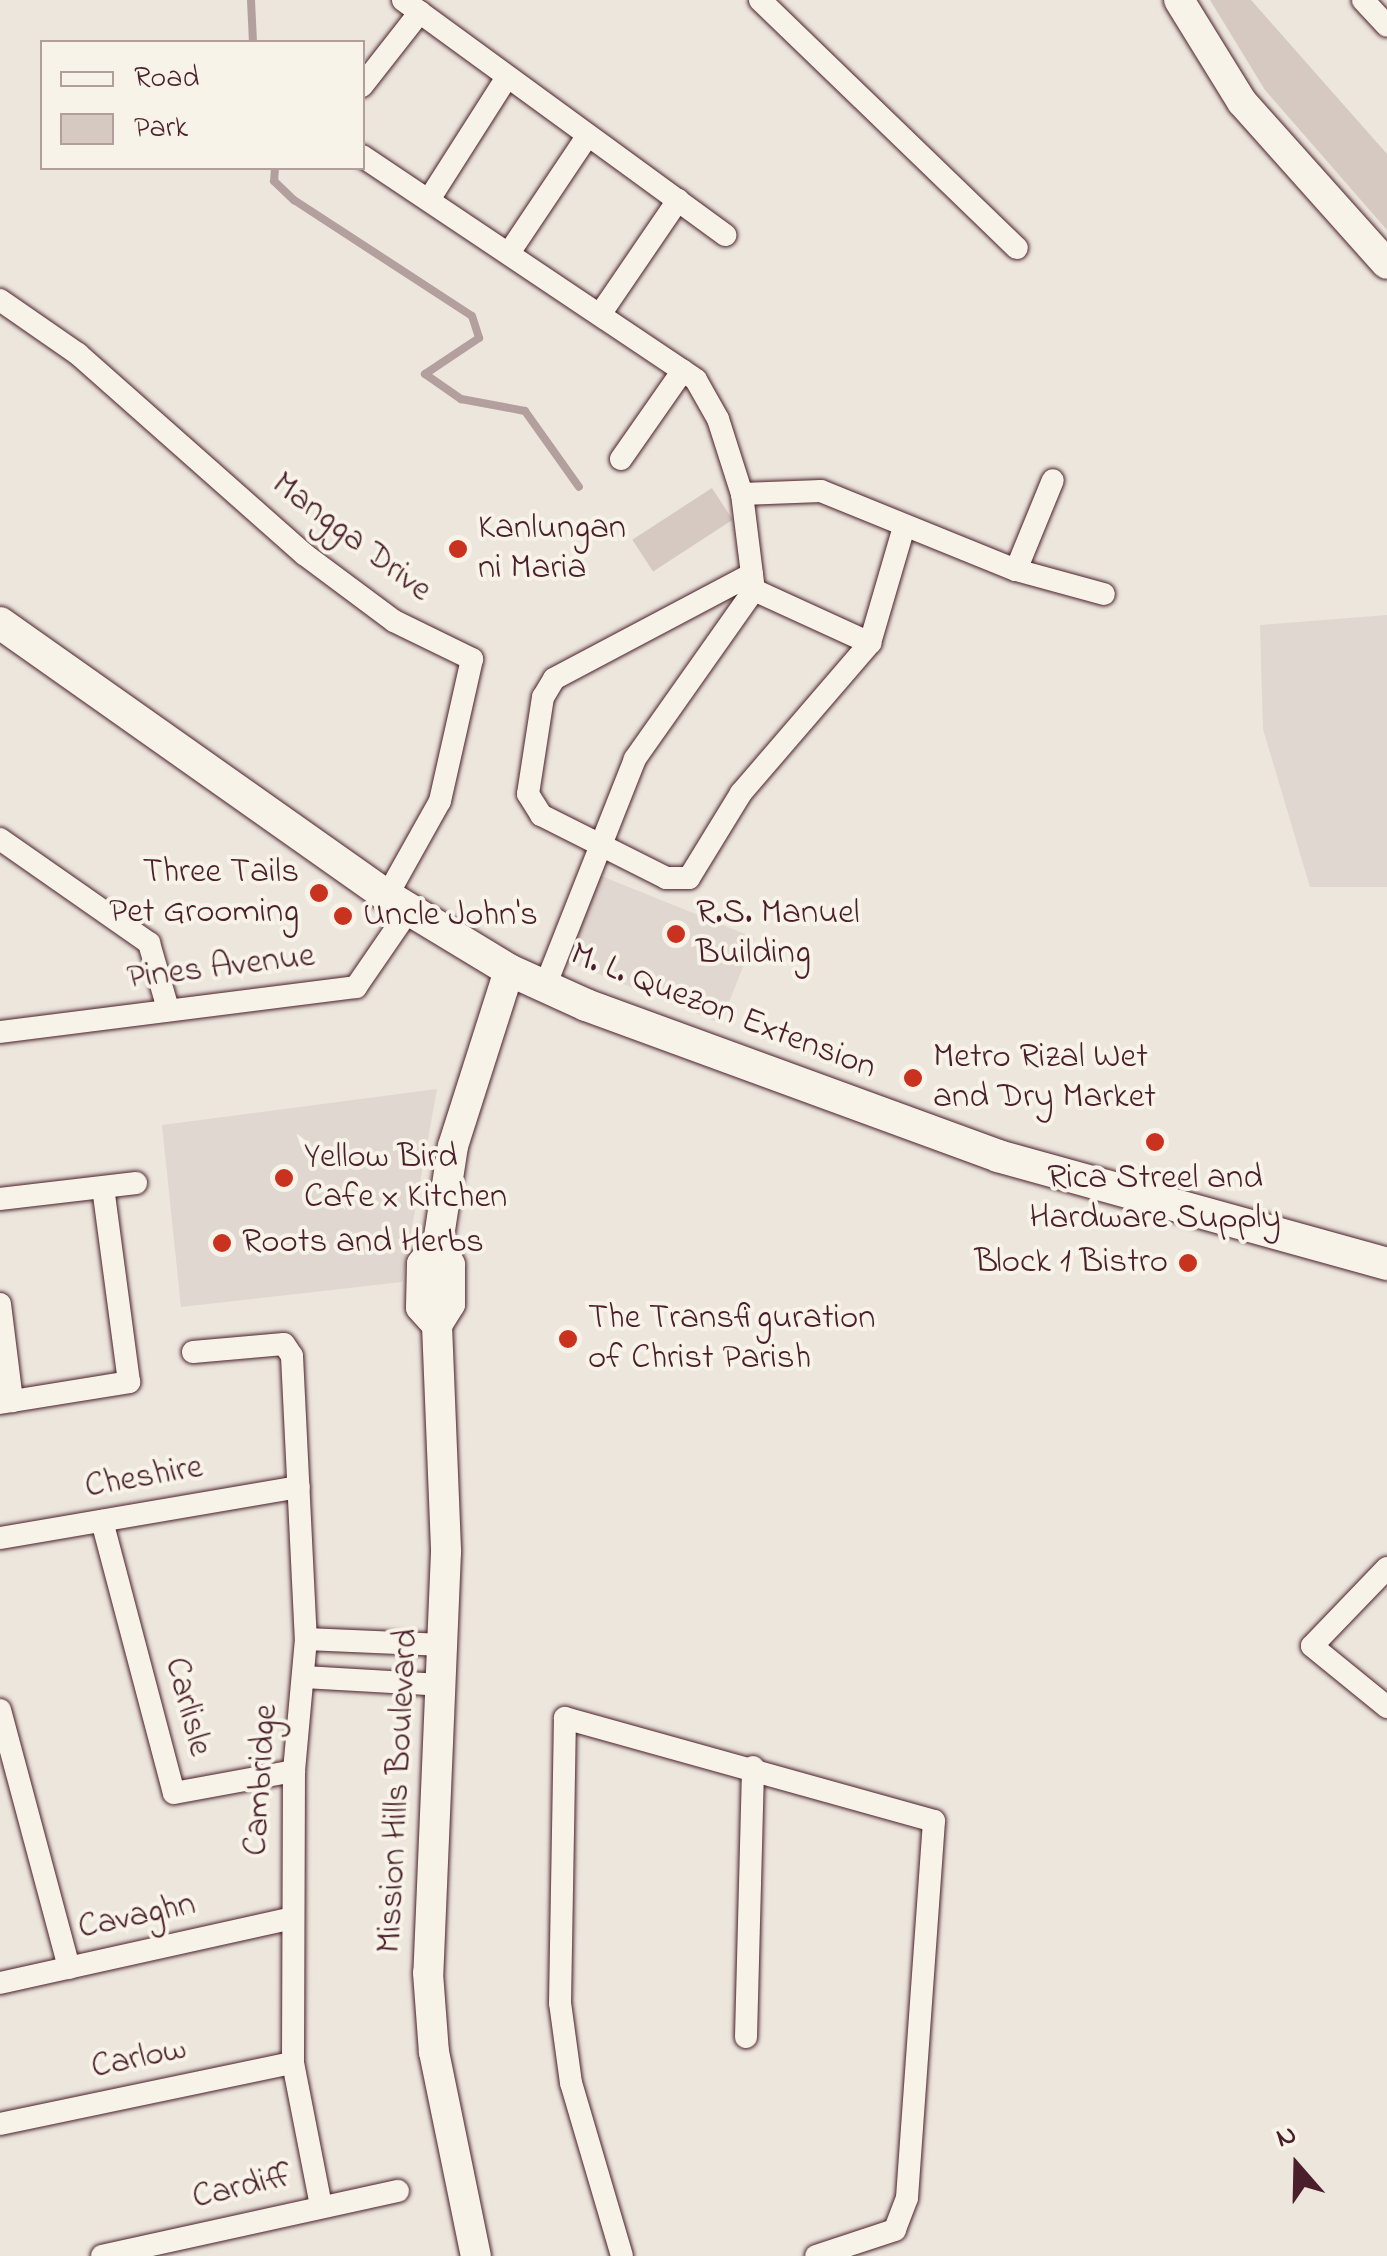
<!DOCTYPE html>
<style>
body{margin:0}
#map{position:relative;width:1387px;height:2256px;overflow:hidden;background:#ece6dd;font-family:"Indie Flower",sans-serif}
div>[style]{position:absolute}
.built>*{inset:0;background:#e0d7d0;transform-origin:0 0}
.green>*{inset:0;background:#d5c9c2;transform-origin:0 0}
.stream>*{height:8px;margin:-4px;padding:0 4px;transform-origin:4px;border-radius:4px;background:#b39f9d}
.roads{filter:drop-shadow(0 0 2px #4a1f2b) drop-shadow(0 0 2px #4a1f2b)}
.minor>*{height:22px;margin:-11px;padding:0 11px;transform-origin:11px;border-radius:11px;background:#f7f3e8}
.tertiary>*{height:30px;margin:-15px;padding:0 15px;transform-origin:15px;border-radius:15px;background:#f7f3e8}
.secondary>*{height:32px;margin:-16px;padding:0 16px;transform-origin:16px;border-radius:16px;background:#f7f3e8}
.dots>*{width:28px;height:28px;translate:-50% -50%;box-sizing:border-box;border:5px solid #f7f3e8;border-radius:50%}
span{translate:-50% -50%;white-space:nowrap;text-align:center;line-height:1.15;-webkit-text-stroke:8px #f7f3e8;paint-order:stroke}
.poi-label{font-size:35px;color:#4a1f2b}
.left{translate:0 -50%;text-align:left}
.right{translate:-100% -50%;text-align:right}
.street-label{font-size:35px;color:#4a1f2b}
.legend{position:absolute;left:40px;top:40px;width:325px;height:130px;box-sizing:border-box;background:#f7f3e8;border:2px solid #b29e9c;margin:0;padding:12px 18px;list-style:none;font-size:30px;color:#4a1f2b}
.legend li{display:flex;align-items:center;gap:20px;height:50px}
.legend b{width:50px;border:2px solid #b29e9c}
.north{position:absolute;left:1247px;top:2116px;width:100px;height:100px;-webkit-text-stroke:8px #f7f3e8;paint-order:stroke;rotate:340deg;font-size:28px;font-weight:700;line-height:40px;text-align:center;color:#4a1f2b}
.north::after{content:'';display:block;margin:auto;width:35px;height:45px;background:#4a1f2b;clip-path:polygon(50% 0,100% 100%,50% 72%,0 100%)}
</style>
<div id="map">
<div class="built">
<i style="clip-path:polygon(1387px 615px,1387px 887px,1310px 887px,1263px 729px,1260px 625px)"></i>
<i style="left:599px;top:875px;width:168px;height:92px;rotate:22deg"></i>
<i style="clip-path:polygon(437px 1089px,402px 1282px,181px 1307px,162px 1125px)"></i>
</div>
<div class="green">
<i style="clip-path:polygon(1210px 0,1251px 0,1387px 154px,1387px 230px,1265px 90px)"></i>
<i style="left:712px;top:488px;width:38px;height:95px;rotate:57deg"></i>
</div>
<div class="stream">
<i style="left:251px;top:0;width:42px;rotate:87.3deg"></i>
<i style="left:275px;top:168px;width:13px;rotate:94deg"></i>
<i style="left:274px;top:181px;width:28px;rotate:44deg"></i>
<i style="left:294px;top:200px;width:212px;rotate:33.1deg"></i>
<i style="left:472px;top:316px;width:23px;rotate:72deg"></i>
<i style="left:479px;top:338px;width:65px;rotate:146.3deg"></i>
<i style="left:425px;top:374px;width:44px;rotate:34.8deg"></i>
<i style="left:461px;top:399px;width:65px;rotate:10.6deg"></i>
<i style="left:525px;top:411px;width:93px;rotate:54.6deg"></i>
</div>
<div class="roads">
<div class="minor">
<i style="left:403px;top:0;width:399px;rotate:36.1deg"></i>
<i style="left:760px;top:0;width:357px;rotate:44deg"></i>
<i style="left:1363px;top:0;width:35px;rotate:47deg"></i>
<i style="left:362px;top:86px;width:94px;rotate:-51.9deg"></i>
<i style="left:362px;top:156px;width:402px;rotate:33.8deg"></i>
<i style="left:696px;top:380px;width:45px;rotate:60.6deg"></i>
<i style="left:718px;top:419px;width:79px;rotate:72.3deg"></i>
<i style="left:742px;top:494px;width:97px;rotate:82.9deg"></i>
<i style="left:754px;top:590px;width:207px;rotate:125.2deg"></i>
<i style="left:635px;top:759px;width:244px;rotate:111.6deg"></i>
<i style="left:430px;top:198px;width:143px;rotate:-57.5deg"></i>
<i style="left:511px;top:250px;width:138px;rotate:-56.2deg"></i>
<i style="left:0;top:300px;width:95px;rotate:34.7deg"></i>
<i style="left:78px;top:354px;width:302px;rotate:41.5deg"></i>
<i style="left:304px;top:554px;width:112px;rotate:36.7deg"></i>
<i style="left:394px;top:621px;width:87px;rotate:26deg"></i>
<i style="left:472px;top:659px;width:146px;rotate:102.7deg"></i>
<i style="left:440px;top:801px;width:109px;rotate:119.2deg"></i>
<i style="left:601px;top:313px;width:137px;rotate:-55.7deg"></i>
<i style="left:621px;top:459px;width:108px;rotate:-55.1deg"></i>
<i style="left:742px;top:494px;width:79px;rotate:-2.2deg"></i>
<i style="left:821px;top:491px;width:210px;rotate:22.1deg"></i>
<i style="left:1016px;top:570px;width:91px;rotate:15.3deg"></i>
<i style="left:1016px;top:570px;width:97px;rotate:-67.7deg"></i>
<i style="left:752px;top:574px;width:224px;rotate:152.1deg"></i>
<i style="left:554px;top:679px;width:21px;rotate:121deg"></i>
<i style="left:543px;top:697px;width:98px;rotate:98.8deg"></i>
<i style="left:528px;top:794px;width:25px;rotate:58deg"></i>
<i style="left:541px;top:815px;width:140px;rotate:26.7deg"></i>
<i style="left:666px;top:878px;width:23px"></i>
<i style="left:689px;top:878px;width:100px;rotate:-58.5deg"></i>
<i style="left:741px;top:793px;width:198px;rotate:-49.3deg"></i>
<i style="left:870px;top:643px;width:121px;rotate:-73.7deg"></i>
<i style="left:754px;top:590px;width:128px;rotate:24.6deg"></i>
<i style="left:0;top:839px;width:182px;rotate:34.9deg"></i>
<i style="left:149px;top:943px;width:69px;rotate:73.9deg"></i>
<i style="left:0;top:1032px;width:359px;rotate:-7.2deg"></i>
<i style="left:356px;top:987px;width:93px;rotate:-55.5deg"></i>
<i style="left:0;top:1199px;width:137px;rotate:-6.7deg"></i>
<i style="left:0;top:1304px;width:98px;rotate:82.9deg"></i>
<i style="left:193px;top:1352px;width:91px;rotate:-5deg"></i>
<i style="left:284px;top:1344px;width:14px;rotate:56deg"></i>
<i style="left:292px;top:1356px;width:283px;rotate:87.2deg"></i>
<i style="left:306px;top:1639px;width:133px;rotate:95.2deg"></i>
<i style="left:294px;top:1771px;width:292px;rotate:90.2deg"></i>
<i style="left:293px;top:2063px;width:146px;rotate:78.9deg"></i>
<i style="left:0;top:1403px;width:131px;rotate:-9.2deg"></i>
<i style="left:129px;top:1382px;width:196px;rotate:-97.6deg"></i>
<i style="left:102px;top:1521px;width:281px;rotate:75.2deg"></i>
<i style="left:174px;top:1793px;width:122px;rotate:-10.4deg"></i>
<i style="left:0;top:1538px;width:303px;rotate:-9.7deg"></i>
<i style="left:1387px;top:1568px;width:108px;rotate:133.9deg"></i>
<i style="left:1312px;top:1646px;width:97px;rotate:39.1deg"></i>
<i style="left:306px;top:1639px;width:138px;rotate:2.5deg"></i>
<i style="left:304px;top:1677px;width:137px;rotate:3.3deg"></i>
<i style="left:0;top:1710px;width:267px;rotate:75deg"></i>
<i style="left:0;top:1983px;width:296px;rotate:-12.5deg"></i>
<i style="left:746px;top:2037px;width:270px;rotate:-88.5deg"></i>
<i style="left:0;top:2124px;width:299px;rotate:-11.8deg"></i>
<i style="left:102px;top:2256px;width:303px;rotate:-12.4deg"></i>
<i style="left:622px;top:2256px;width:180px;rotate:-106.4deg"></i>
<i style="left:571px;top:2083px;width:81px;rotate:-97.8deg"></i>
<i style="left:560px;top:2003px;width:285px;rotate:-89deg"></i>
<i style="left:565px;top:1718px;width:383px;rotate:15.6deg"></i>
<i style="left:934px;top:1821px;width:378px;rotate:94.1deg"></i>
<i style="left:907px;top:2198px;width:34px;rotate:111deg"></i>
<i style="left:895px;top:2230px;width:83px;rotate:161.8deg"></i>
</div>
<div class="tertiary">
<i style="left:1179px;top:0;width:120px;rotate:58.3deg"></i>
<i style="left:1242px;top:102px;width:217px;rotate:48.2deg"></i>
<i style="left:438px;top:1243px;width:25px;rotate:61deg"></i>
<i style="left:450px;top:1265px;width:39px;rotate:90deg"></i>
<i style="left:450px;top:1304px;width:25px;rotate:122deg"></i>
<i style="left:437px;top:1325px;width:227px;rotate:87.7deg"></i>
<i style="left:446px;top:1552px;width:421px;rotate:92.4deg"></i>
<i style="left:428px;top:1973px;width:79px;rotate:85.7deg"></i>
<i style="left:434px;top:2052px;width:208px;rotate:78.4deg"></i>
<i style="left:437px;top:1325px;width:24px;rotate:-132deg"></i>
<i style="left:421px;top:1307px;width:43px;rotate:-88.7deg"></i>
<i style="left:422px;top:1264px;width:26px;rotate:-53deg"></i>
<i style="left:438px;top:1243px;width:98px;rotate:-81.2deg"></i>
<i style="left:453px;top:1146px;width:185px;rotate:-72.3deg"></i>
</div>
<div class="secondary">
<i style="left:0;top:623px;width:474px;rotate:35.2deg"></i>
<i style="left:387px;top:896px;width:143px;rotate:31.2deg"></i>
<i style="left:509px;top:970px;width:85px;rotate:24.4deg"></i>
<i style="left:586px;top:1005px;width:439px;rotate:20.1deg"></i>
<i style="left:998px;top:1156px;width:404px;rotate:15.5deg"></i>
</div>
</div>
<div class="dots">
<i style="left:458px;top:549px;background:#c8321e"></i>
<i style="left:319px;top:893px;background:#c8321e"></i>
<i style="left:343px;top:916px;background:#c8321e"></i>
<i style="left:676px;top:934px;background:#c8321e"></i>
<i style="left:913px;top:1078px;background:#c8321e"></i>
<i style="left:1155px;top:1142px;background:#c8321e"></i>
<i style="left:284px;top:1178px;background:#c8321e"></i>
<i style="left:222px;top:1243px;background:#c8321e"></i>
<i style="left:1188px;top:1263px;background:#c8321e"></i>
<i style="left:568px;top:1339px;background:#c8321e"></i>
</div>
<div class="poi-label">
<span class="left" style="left:478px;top:549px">Kanlungan<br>ni Maria</span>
<span class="right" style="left:299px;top:893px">Three Tails<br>Pet Grooming</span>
<span class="left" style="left:696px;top:934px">R.S. Manuel<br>Building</span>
<span class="left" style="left:363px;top:916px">Uncle John's</span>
<span class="left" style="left:933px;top:1078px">Metro Rizal Wet<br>and Dry Market</span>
<span class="left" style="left:304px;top:1178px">Yellow Bird<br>Cafe x Kitchen</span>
<span style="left:1155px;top:1199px">Rica Streel and<br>Hardware Supply</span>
<span class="left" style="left:242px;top:1243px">Roots and Herbs</span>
<span class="right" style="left:1168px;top:1263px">Block 1 Bistro</span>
<span class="left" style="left:588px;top:1339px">The Transfiguration<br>of Christ Parish</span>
</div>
<div class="street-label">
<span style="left:351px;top:538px;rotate:37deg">Mangga Drive</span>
<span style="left:221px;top:968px;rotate:-7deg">Pines Avenue</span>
<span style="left:723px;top:1012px;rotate:21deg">M. L. Quezon Extension</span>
<span style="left:144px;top:1478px;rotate:-10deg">Cheshire</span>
<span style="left:187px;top:1707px;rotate:75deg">Carlisle</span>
<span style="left:262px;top:1780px;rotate:-86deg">Cambridge</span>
<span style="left:399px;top:1791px;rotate:-87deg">Mission Hills Boulevard</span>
<span style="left:137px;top:1917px;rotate:-12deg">Cavaghn</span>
<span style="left:139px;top:2059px;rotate:-12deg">Carlow</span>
<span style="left:242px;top:2188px;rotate:-13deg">Cardiff</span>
</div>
<ul class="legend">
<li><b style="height:12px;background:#f7f3e8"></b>Road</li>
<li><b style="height:28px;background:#d5c9c2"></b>Park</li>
</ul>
<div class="north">N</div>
</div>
